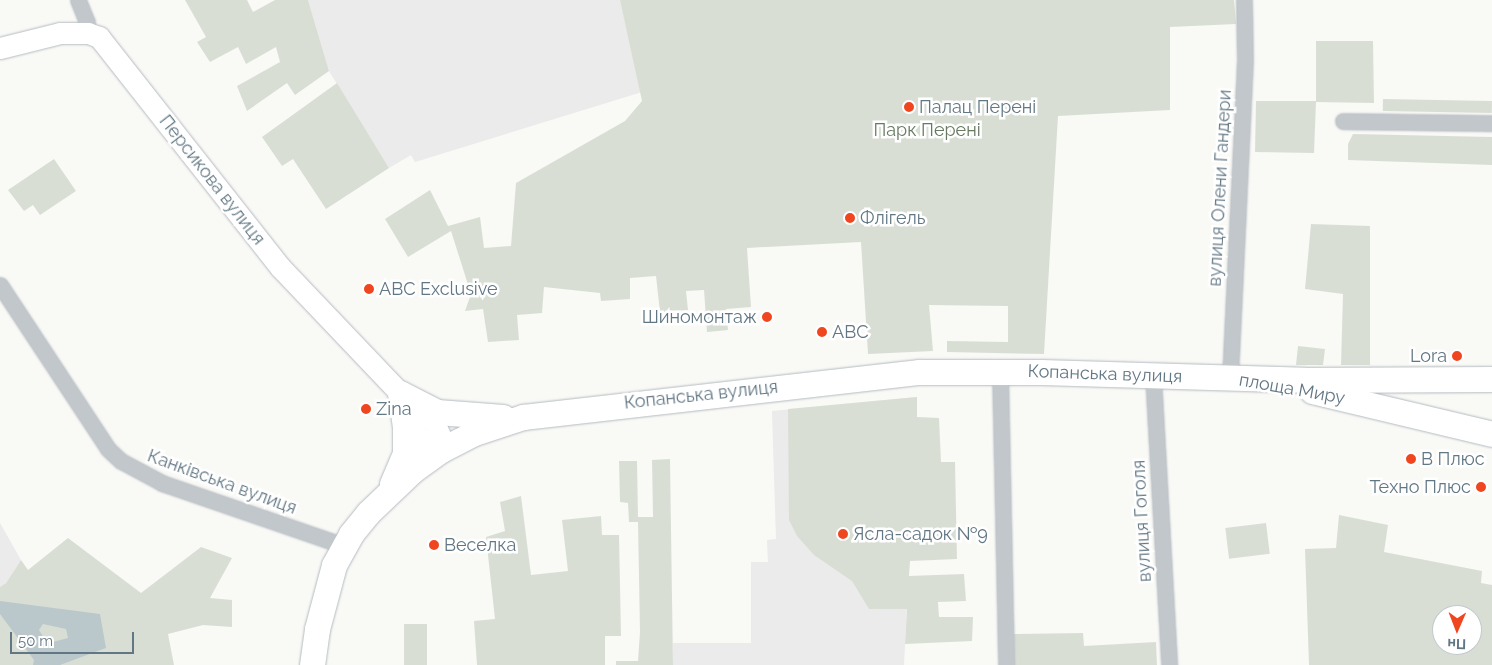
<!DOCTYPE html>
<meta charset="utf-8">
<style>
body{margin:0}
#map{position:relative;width:1492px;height:665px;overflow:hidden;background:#f9f9f6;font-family:Raleway,sans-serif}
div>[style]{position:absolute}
.built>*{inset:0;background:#eaebea}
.green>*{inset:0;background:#d9ded5;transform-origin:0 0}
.water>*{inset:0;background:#bac8cc}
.roads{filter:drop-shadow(0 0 1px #b4bbc0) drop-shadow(0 0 1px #b4bbc0)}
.minor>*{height:15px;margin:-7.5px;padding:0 7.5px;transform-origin:7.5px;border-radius:7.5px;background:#c2c7cb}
.secondary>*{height:21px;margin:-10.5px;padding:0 10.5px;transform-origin:10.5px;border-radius:10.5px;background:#fff}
.trunk>*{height:25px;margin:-12.5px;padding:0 12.5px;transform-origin:12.5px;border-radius:12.5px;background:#fff}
.dots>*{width:14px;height:14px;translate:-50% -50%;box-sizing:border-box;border:2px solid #fff;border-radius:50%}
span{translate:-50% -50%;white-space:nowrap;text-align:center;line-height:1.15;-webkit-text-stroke:5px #fff;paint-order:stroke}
.poi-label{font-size:18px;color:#627784}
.left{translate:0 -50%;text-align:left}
.right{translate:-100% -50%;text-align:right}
.park-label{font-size:18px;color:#677a61}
.street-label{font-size:18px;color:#627784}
.north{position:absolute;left:1432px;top:605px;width:50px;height:50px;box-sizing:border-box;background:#fff;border:1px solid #c0c9ce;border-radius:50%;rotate:181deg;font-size:14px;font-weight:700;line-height:20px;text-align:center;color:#627784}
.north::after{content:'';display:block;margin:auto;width:18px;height:22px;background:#ef4620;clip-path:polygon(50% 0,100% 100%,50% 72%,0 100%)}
.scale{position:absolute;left:10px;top:632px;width:124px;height:22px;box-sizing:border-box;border:2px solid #627784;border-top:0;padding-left:6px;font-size:15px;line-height:18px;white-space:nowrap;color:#627784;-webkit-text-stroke:4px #fff;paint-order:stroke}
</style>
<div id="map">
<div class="built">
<i style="clip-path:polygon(308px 0,620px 0,642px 92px,415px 162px,411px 155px,389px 168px,329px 71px)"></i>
<i style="clip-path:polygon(917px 397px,904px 665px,673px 665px,673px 643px,751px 643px,751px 562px,768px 562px,767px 540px,776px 539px,772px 411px)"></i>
<i style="clip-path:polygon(0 523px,21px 560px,6px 583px,0 587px)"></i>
</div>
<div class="green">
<i style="clip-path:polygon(185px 0,247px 0,253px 12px,275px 0,308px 0,329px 71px,295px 95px,287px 83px,247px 111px,237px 86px,280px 62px,276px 47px,246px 64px,238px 47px,210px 62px,197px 42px,206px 37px)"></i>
<i style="clip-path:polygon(620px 0,1234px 0,1236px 24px,1170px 27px,1170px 110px,1058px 116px,1044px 354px,947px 352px,947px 341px,1008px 342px,1008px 306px,929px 305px,933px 351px,868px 354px,861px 242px,747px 248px,751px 307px,726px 309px,728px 330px,707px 332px,704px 290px,686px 291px,688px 310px,660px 312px,656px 276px,630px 278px,630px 299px,601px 301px,600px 293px,544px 287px,542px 313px,517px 315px,519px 340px,488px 342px,483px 309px,465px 311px,471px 294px,451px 231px,408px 257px,385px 219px,430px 190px,448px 226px,480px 217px,484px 248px,511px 246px,516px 183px,625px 121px,642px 101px)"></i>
<i style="clip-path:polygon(1316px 41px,1373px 41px,1374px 103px,1316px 102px,1314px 153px,1255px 152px,1256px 101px,1316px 101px)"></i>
<i style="clip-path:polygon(337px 83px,389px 168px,326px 209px,293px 159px,282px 166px,262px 137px)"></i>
<i style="left:1383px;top:99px;width:109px;height:12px;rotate:1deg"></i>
<i style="clip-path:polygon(1353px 134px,1492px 137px,1492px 165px,1348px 160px,1348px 144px)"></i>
<i style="clip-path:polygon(54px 159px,76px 191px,40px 215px,33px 205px,24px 211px,8px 190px)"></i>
<i style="clip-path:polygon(1311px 224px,1370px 226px,1370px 365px,1341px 365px,1343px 294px,1305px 289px)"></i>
<i style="clip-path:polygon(1298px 346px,1325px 349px,1323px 365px,1296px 365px)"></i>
<i style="clip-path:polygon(917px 397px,917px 417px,939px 418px,941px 462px,955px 462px,957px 559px,910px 561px,909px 576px,964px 574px,966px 601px,938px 602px,939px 617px,973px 617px,972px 641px,905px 644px,907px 609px,869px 609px,852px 581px,814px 555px,797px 536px,789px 520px,788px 409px)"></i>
<i style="clip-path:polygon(670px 459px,673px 665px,616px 665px,616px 661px,638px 661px,640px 632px,638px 522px,629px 522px,628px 503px,620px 502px,619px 461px,637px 461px,638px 517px,653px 517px,652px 460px)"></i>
<i style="clip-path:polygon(521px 496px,531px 575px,568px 571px,562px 520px,601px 516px,602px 535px,619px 535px,621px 636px,605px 636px,605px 665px,477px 665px,474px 621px,495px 619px,486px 537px,505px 531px,500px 502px)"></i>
<i style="clip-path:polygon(evenodd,1339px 515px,1388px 525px,1384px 552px,1482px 571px,1481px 583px,1492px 585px,1492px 665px,1309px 665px,1305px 549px,1336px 548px,1339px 515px,1442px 615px,1472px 615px,1472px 645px,1442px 645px,1442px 615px)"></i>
<i style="left:1266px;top:523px;width:31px;height:41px;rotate:83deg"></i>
<i style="clip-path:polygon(68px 538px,141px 593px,201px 547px,232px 558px,210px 598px,232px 600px,232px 627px,203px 625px,168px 634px,174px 665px,0 665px,0 587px,6px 583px,21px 560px,28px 570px)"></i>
<i style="left:404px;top:624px;width:23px;height:41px"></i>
<i style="clip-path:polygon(1083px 633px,1084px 646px,1156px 642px,1157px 665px,1014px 665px,1014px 634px)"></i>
</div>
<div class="water">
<i style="clip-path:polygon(evenodd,0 601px,100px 614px,106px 648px,60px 665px,33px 665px,34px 660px,0 614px,0 601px,43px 624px,66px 629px,68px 638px,53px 642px,44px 638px,39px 630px,43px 624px)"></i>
</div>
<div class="roads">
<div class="minor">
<i style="left:78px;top:0;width:24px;rotate:68deg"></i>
<i style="left:87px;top:22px;width:11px;rotate:85deg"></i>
<i style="left:1343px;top:121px;width:149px;rotate:0.8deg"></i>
<i style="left:0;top:285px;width:196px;rotate:56.6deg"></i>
<i style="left:108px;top:449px;width:18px;rotate:43deg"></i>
<i style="left:121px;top:461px;width:47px;rotate:28.2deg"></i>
<i style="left:162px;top:483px;width:194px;rotate:19deg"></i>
<i style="left:1000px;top:372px;width:293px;rotate:88.8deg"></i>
<i style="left:1153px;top:375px;width:290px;rotate:86.8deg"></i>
<i style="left:1230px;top:378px;width:318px;rotate:-87.3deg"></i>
<i style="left:1245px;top:60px;width:60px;rotate:-91deg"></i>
</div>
<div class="secondary">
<i style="left:0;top:48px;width:62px;rotate:-14deg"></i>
<i style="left:60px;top:33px;width:28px"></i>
<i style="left:88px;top:33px;width:12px;rotate:20deg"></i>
<i style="left:99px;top:37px;width:293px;rotate:51.8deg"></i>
<i style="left:280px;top:267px;width:174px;rotate:46.4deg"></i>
<i style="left:400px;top:393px;width:45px;rotate:40.5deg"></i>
<i style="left:434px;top:422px;width:22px;rotate:66deg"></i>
<i style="left:443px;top:442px;width:8px;rotate:104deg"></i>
<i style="left:441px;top:450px;width:20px;rotate:-156deg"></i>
<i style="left:423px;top:442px;width:11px;rotate:-131deg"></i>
<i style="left:416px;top:434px;width:27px;rotate:-110deg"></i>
</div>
<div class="trunk">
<i style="left:1312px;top:391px;width:185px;rotate:13.4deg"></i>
<i style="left:400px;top:393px;width:42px;rotate:27.2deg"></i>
<i style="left:437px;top:412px;width:66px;rotate:4.3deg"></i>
<i style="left:392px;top:484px;width:34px;rotate:-67deg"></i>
<i style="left:405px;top:453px;width:26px;rotate:-90deg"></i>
<i style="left:405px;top:427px;width:34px;rotate:-98deg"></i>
<i style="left:312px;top:665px;width:36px;rotate:-82deg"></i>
<i style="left:317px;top:629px;width:66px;rotate:-75.1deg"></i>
<i style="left:334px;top:565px;width:35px;rotate:-61deg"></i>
<i style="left:351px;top:534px;width:27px;rotate:-51deg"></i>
<i style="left:368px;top:513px;width:61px;rotate:-43.7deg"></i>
<i style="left:412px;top:471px;width:36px;rotate:-36deg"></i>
<i style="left:441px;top:450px;width:37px;rotate:-27deg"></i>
<i style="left:474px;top:433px;width:52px;rotate:-18.1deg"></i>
<i style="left:523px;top:417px;width:399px;rotate:-6.5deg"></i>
<i style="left:919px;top:372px;width:122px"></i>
<i style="left:1041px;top:372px;width:263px;rotate:1.7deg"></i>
<i style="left:1304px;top:380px;width:188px;rotate:-0.3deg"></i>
</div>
</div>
<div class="dots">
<i style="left:909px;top:107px;background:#ef4620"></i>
<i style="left:850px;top:218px;background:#ef4620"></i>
<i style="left:369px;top:289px;background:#ef4620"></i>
<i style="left:767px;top:317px;background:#ef4620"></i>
<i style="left:822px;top:332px;background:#ef4620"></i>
<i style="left:1457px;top:356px;background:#ef4620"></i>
<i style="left:366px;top:409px;background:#ef4620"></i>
<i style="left:1411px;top:459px;background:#ef4620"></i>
<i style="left:1481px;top:487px;background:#ef4620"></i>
<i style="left:843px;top:534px;background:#ef4620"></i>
<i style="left:434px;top:545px;background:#ef4620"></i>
</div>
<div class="poi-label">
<span class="left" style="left:919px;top:107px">Палац Перені</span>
<span class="left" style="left:860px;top:218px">Флігель</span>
<span class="left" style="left:379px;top:289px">ABC Exclusive</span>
<span class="right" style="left:757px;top:317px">Шиномонтаж</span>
<span class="left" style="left:832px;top:332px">ABC</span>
<span class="right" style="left:1447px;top:356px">Lora</span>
<span class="left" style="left:376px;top:409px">Zina</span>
<span class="left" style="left:1421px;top:459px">В Плюс</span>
<span class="right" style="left:1471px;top:487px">Техно Плюс</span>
<span class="left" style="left:853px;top:534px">Ясла-садок №9</span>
<span class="left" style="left:444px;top:545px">Веселка</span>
</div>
<div class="park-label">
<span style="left:927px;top:130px">Парк Перені</span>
</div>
<div class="street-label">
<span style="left:212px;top:180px;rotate:52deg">Персикова вулиця</span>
<span style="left:1220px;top:188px;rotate:-87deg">вулиця Олени Гандери</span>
<span style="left:1105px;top:374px;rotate:2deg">Копанська вулиця</span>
<span style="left:1292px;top:389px;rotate:10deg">площа Миру</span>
<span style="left:701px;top:395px;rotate:-6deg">Копанська вулиця</span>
<span style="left:222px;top:482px;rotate:20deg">Канківська вулиця</span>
<span style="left:1142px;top:521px;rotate:-93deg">вулиця Гоголя</span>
</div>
<div class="north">Пн</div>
<div class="scale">50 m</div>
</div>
